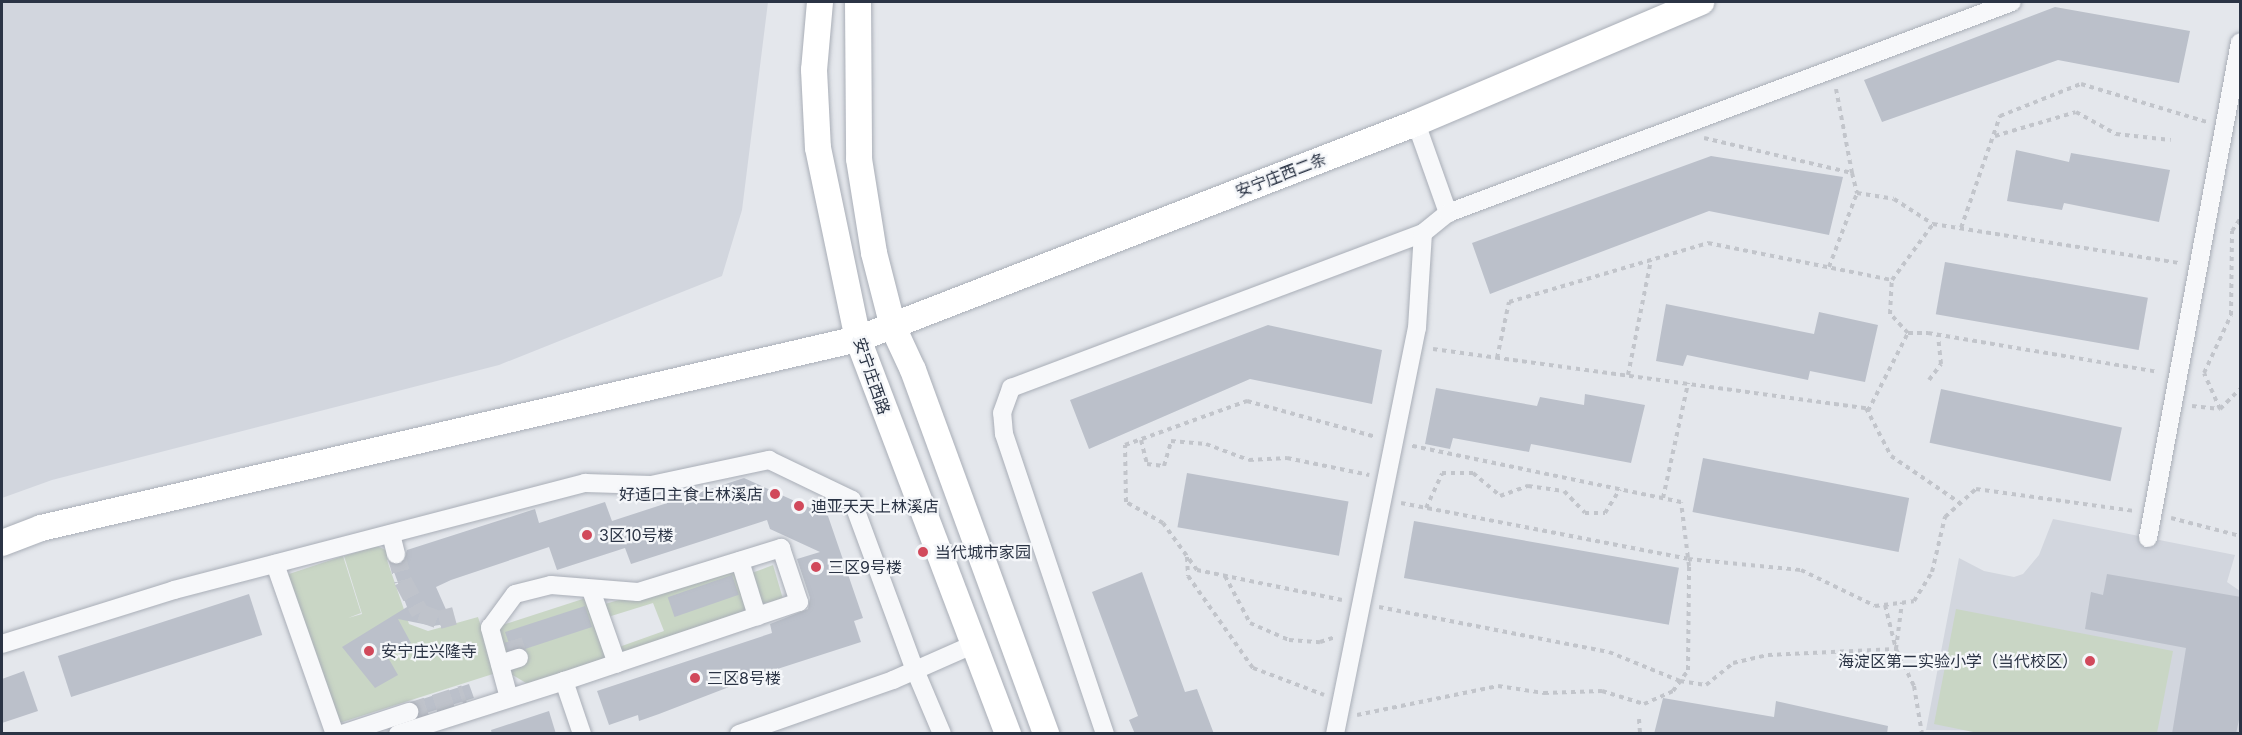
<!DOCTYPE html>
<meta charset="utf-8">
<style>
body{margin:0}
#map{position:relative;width:2242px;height:735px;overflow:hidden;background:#e4e7ec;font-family:Inter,"Noto Sans SC",sans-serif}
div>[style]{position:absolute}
.built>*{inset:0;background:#d2d6de}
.green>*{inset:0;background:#c9d6c5}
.building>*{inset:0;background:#bbc0ca;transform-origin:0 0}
.street-tunnel>*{height:18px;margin-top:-9px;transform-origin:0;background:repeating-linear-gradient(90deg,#bfc3cb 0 18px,transparent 0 27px)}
.path>*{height:4px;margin-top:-2px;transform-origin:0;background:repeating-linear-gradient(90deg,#c2c5cb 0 4.5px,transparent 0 9px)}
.roads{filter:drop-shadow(0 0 2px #a9aeb7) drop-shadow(0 0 2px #a9aeb7)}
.street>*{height:18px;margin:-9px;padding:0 9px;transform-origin:9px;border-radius:9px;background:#f7f8fa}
.secondary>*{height:26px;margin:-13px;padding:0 13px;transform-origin:13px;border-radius:13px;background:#fff}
.dots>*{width:16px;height:16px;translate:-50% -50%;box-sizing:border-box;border:3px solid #f4f6f9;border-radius:50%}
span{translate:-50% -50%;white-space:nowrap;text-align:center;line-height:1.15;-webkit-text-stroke:4.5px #f4f6f9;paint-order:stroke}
.street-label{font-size:16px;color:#2b3445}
.poi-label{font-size:16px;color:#2b3445}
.right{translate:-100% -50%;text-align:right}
.left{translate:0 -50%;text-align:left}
.frame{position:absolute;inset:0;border:3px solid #2b3445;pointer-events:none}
</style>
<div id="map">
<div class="built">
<i style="clip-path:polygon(2px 2px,768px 2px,742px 210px,722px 276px,499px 365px,52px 480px,2px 498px)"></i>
<i style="clip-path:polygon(2053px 519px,2235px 555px,2227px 582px,2240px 591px,2240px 733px,1926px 730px,1959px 558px,1984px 571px,2014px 577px,2023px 574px,2039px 555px)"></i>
</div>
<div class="green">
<i style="clip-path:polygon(377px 546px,390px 552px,391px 558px,387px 560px,409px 624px,428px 631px,478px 617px,496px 673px,333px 725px,308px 645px,314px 640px,308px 644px,286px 575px,343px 556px,361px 613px,348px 618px,362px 614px,344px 556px)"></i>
<i style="clip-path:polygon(739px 565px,750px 609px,621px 653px,619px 647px,664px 631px,653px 603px,608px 617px,605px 604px)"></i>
<i style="clip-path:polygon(773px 565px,783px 599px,760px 604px,752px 573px)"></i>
<i style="clip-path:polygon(592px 596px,610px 657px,531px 686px,511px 674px,496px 627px)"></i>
<i style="clip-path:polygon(1956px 609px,2173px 651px,2157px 733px,1983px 734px,1934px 724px)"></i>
</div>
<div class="building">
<i style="clip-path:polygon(2055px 7px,2190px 31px,2179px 83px,2058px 60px,1882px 122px,1864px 80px)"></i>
<i style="clip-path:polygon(2016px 150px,2069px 162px,2071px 153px,2170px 170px,2159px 222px,2064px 203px,2062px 210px,2007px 201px)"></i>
<i style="clip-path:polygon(1711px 156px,1843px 177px,1829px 235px,1709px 211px,1490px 294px,1472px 243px)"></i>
<i style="left:1945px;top:262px;width:206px;height:53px;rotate:10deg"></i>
<i style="clip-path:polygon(1666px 304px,1814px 334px,1819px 312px,1878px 325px,1865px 382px,1810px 371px,1808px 380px,1687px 355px,1683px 366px,1656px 361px)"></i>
<i style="clip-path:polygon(1268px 325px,1382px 350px,1372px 404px,1250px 379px,1089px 449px,1070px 400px)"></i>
<i style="clip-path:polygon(1436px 388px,1537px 406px,1540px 397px,1584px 405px,1585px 394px,1645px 405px,1631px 463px,1531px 444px,1529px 452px,1453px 438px,1450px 449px,1425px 444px)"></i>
<i style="left:1941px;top:389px;width:185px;height:55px;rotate:12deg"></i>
<i style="left:1703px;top:458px;width:210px;height:55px;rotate:11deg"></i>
<i style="left:1187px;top:473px;width:164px;height:55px;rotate:10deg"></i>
<i style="clip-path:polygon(744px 478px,828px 516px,863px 618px,854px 621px,861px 642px,768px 672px,659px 714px,639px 721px,638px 715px,609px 725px,597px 691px,772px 633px,770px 624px,808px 609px,810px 598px,797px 559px,820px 552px,770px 529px,767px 520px,631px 564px,625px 548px,557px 570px,549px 547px,451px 580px,436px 587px,452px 623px,433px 626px,398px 619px,411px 643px,386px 654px,398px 675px,375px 688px,342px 647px,407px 607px,391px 564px,403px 562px,407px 550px,535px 509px,539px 523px,605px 502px,612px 521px)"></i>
<i style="left:1414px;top:521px;width:269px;height:58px;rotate:10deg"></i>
<i style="clip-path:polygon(1142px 572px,1185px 692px,1197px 689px,1214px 734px,1135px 734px,1129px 720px,1138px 716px,1092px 592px)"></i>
<i style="clip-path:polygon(2107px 574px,2241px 597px,2241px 710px,2236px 734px,2172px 734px,2186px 648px,2085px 629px,2091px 592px,2103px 595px)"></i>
<i style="left:732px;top:575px;width:21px;height:68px;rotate:71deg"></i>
<i style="left:249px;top:594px;width:43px;height:201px;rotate:72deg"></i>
<i style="clip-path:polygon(585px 606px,592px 627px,525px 649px,511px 649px,505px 632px)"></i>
<i style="clip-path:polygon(24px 671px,38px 711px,2px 723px,2px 679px)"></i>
<i style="clip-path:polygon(469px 684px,474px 698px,420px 715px,419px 708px,413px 702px)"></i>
<i style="clip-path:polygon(1663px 698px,1774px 717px,1776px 701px,1888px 726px,1887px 734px,1654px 734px)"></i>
<i style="clip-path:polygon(549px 711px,556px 734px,492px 734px,491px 730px)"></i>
</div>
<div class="street-tunnel">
<i style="left:396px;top:554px;width:28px;rotate:75deg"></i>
<i style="left:403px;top:581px;width:36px;rotate:62deg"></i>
<i style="left:420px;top:613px;width:20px;rotate:20deg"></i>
<i style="left:439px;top:620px;width:16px;rotate:-15deg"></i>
<i style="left:513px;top:640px;width:19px;rotate:72deg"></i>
<i style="left:409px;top:712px;width:58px;rotate:-18.1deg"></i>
</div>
<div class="path">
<i style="left:1836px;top:89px;width:86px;rotate:79.2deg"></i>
<i style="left:1995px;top:136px;width:84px;rotate:-16.5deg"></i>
<i style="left:2076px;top:112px;width:46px;rotate:28.8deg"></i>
<i style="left:2116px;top:134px;width:55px;rotate:6.2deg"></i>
<i style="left:1704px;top:138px;width:152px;rotate:13.3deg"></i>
<i style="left:1852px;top:173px;width:21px;rotate:76deg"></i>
<i style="left:1857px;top:193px;width:37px;rotate:9deg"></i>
<i style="left:1894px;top:199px;width:46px;rotate:32.7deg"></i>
<i style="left:1961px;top:228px;width:119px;rotate:-70.8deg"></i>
<i style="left:2000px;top:116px;width:87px;rotate:-21.6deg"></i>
<i style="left:2081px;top:84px;width:132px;rotate:16.8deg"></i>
<i style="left:1829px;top:267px;width:79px;rotate:-69.3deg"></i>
<i style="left:1908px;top:333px;width:20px"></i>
<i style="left:1928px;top:333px;width:233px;rotate:9.6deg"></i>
<i style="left:1433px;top:349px;width:437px;rotate:7.8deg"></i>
<i style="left:1866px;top:408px;width:54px;rotate:62.5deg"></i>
<i style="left:1891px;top:456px;width:83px;rotate:34.3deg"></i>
<i style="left:1497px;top:358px;width:57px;rotate:-77.9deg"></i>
<i style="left:1509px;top:302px;width:208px;rotate:-16.5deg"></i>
<i style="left:1708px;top:243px;width:188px;rotate:11.4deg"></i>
<i style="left:1628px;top:375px;width:117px;rotate:-78.7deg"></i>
<i style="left:1929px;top:380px;width:20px;rotate:-53deg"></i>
<i style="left:1941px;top:364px;width:29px;rotate:-96deg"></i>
<i style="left:2192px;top:406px;width:28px;rotate:6deg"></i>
<i style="left:2220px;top:409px;width:39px;rotate:-114deg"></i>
<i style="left:2204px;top:373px;width:64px;rotate:-65deg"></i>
<i style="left:2231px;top:315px;width:84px;rotate:-89.3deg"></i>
<i style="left:2232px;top:231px;width:14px;rotate:-56deg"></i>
<i style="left:2220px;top:409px;width:28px;rotate:-45deg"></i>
<i style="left:1868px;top:411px;width:88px;rotate:-62.9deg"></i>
<i style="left:1908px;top:333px;width:26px;rotate:-133deg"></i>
<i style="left:1890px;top:314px;width:34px;rotate:-87deg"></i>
<i style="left:1892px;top:280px;width:69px;rotate:-53.8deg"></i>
<i style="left:1933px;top:224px;width:250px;rotate:9deg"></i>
<i style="left:1141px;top:440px;width:25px;rotate:76deg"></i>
<i style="left:1147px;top:464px;width:17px;rotate:7deg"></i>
<i style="left:1164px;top:466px;width:26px;rotate:-74deg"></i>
<i style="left:1171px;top:441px;width:35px;rotate:5deg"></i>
<i style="left:1206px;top:444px;width:46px;rotate:20.4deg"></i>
<i style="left:1249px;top:460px;width:38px;rotate:-3deg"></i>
<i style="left:1287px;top:458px;width:84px;rotate:11.7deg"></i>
<i style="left:1663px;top:498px;width:118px;rotate:-77.7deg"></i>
<i style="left:1401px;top:503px;width:292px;rotate:11deg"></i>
<i style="left:1688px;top:559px;width:114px;rotate:5.6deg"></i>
<i style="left:1801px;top:570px;width:82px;rotate:25.9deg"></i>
<i style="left:1875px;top:606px;width:39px;rotate:-7deg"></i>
<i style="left:1914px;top:601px;width:34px;rotate:-58deg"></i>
<i style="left:1932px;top:572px;width:57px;rotate:-76.7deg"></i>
<i style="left:1945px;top:517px;width:42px;rotate:-42.1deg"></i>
<i style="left:1976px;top:489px;width:161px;rotate:7.9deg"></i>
<i style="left:1426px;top:508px;width:38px;rotate:-65deg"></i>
<i style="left:1442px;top:473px;width:31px"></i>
<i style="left:1473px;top:473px;width:35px;rotate:40deg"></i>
<i style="left:1500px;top:496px;width:30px;rotate:-20deg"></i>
<i style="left:1528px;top:486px;width:36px;rotate:8deg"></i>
<i style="left:1564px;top:491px;width:30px;rotate:46deg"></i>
<i style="left:1585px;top:513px;width:20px"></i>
<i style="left:1605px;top:513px;width:28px;rotate:-58deg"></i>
<i style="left:2171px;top:518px;width:71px;rotate:14.6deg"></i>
<i style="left:1187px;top:557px;width:19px;rotate:87deg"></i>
<i style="left:1188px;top:576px;width:113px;rotate:54.8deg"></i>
<i style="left:1253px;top:668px;width:76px;rotate:20.8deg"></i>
<i style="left:1225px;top:576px;width:53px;rotate:62deg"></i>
<i style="left:1250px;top:623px;width:43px;rotate:23.6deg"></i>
<i style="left:1289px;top:640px;width:31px;rotate:4deg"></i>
<i style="left:1320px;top:642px;width:16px;rotate:-18deg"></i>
<i style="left:1342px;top:600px;width:148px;rotate:-168.3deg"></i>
<i style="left:1197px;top:570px;width:58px;rotate:-125.9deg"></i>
<i style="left:1163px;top:523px;width:43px;rotate:-150.4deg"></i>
<i style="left:1126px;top:502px;width:57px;rotate:-91deg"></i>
<i style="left:1125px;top:445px;width:130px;rotate:-19.8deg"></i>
<i style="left:1247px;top:401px;width:134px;rotate:15.6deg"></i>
<i style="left:1885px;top:605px;width:45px;rotate:76deg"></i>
<i style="left:1896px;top:649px;width:41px;rotate:64.1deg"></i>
<i style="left:1914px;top:686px;width:49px;rotate:80.5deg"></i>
<i style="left:1379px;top:607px;width:234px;rotate:11.1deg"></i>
<i style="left:1609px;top:652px;width:77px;rotate:22.2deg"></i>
<i style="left:1680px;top:681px;width:26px;rotate:9deg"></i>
<i style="left:1706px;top:685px;width:35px;rotate:-39deg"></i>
<i style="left:1733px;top:663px;width:36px;rotate:-13deg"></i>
<i style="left:1768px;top:655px;width:128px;rotate:-2.7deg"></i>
<i style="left:1896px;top:649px;width:47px;rotate:-82.7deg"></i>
<i style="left:1357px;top:715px;width:144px;rotate:-11.6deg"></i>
<i style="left:1498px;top:686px;width:47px;rotate:8.7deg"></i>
<i style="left:1544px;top:693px;width:58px;rotate:-2deg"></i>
<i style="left:1602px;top:691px;width:44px;rotate:17.2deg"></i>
<i style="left:1644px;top:704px;width:32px;rotate:-24deg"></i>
<i style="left:1673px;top:691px;width:26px;rotate:-54deg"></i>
<i style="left:1688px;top:670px;width:104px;rotate:-89.4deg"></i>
<i style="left:1689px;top:566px;width:64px;rotate:-97.1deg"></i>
<i style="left:1681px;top:502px;width:275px;rotate:-168.2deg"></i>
<i style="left:1639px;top:719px;width:15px;rotate:86deg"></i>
</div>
<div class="roads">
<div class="street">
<i style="left:1416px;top:123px;width:96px;rotate:70.4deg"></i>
<i style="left:391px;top:534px;width:21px;rotate:76deg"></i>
<i style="left:2148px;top:538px;width:504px;rotate:-79.49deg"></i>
<i style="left:740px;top:561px;width:58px;rotate:72.8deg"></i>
<i style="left:275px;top:564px;width:180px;rotate:70.6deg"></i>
<i style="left:591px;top:590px;width:78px;rotate:70.6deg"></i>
<i style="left:2px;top:644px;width:180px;rotate:-17.4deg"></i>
<i style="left:174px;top:590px;width:425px;rotate:-14.6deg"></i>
<i style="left:585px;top:483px;width:66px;rotate:1.7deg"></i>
<i style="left:651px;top:485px;width:121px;rotate:-12deg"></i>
<i style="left:769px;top:460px;width:92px;rotate:25.7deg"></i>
<i style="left:852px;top:500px;width:181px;rotate:69.7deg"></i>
<i style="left:915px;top:670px;width:69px;rotate:67.1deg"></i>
<i style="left:500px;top:664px;width:20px;rotate:-18deg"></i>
<i style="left:509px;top:698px;width:73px;rotate:-105.2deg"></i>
<i style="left:490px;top:628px;width:42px;rotate:-53.7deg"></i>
<i style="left:515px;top:594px;width:37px;rotate:-14deg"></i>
<i style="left:551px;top:585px;width:87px;rotate:4.6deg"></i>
<i style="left:638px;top:592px;width:150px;rotate:-17.1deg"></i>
<i style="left:781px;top:548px;width:57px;rotate:71.6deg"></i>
<i style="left:799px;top:602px;width:248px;rotate:161.4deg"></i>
<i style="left:564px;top:681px;width:56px;rotate:71.2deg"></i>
<i style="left:342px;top:734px;width:71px;rotate:-18.2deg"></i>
<i style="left:398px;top:734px;width:174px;rotate:-17.7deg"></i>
<i style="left:739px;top:734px;width:163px;rotate:-19.3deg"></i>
<i style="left:893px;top:680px;width:86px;rotate:-23.9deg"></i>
<i style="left:1105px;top:734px;width:317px;rotate:-108.6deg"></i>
<i style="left:1004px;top:434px;width:21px;rotate:-95deg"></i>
<i style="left:1002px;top:413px;width:27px;rotate:-70deg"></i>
<i style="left:1011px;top:388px;width:440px;rotate:-20.6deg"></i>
<i style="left:1423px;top:233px;width:32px;rotate:-39deg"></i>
<i style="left:1448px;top:213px;width:602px;rotate:-20.51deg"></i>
<i style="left:1335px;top:734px;width:414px;rotate:-78.6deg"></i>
<i style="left:1417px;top:328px;width:95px;rotate:-86.4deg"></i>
</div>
<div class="secondary">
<i style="left:820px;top:2px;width:68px;rotate:95deg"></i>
<i style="left:814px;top:70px;width:78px;rotate:87.1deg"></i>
<i style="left:818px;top:148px;width:195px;rotate:78.2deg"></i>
<i style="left:858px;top:339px;width:423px;rotate:69.2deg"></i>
<i style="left:858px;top:2px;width:157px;rotate:89.6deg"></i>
<i style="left:859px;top:159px;width:95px;rotate:80.9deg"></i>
<i style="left:874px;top:253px;width:76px;rotate:75.6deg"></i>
<i style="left:893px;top:327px;width:47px;rotate:65.1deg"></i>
<i style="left:913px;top:370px;width:388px;rotate:69.9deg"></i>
<i style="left:2px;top:543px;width:42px;rotate:-21deg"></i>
<i style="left:41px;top:528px;width:839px;rotate:-13.03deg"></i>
<i style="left:858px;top:339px;width:598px;rotate:-21.16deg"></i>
<i style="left:1416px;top:123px;width:310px;rotate:-23deg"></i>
</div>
</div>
<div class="dots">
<i style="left:775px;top:494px;background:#d1495b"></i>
<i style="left:799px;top:506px;background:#d1495b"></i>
<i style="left:587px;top:535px;background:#d1495b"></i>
<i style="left:923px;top:552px;background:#d1495b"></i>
<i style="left:816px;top:567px;background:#d1495b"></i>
<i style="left:369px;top:651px;background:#d1495b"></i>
<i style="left:2090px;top:661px;background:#d1495b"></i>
<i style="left:695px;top:678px;background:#d1495b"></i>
</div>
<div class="street-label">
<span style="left:1281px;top:175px;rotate:-21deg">安宁庄西二条</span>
<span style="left:872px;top:376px;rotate:71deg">安宁庄西路</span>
</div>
<div class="poi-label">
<span class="right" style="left:763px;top:494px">好适口主食上林溪店</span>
<span class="left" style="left:811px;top:506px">迪亚天天上林溪店</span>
<span class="left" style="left:599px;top:535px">3区10号楼</span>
<span class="left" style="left:935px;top:552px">当代城市家园</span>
<span class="left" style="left:828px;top:567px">三区9号楼</span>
<span class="left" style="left:381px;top:651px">安宁庄兴隆寺</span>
<span class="right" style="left:2078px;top:661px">海淀区第二实验小学（当代校区）</span>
<span class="left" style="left:707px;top:678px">三区8号楼</span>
</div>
<div class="frame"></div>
</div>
